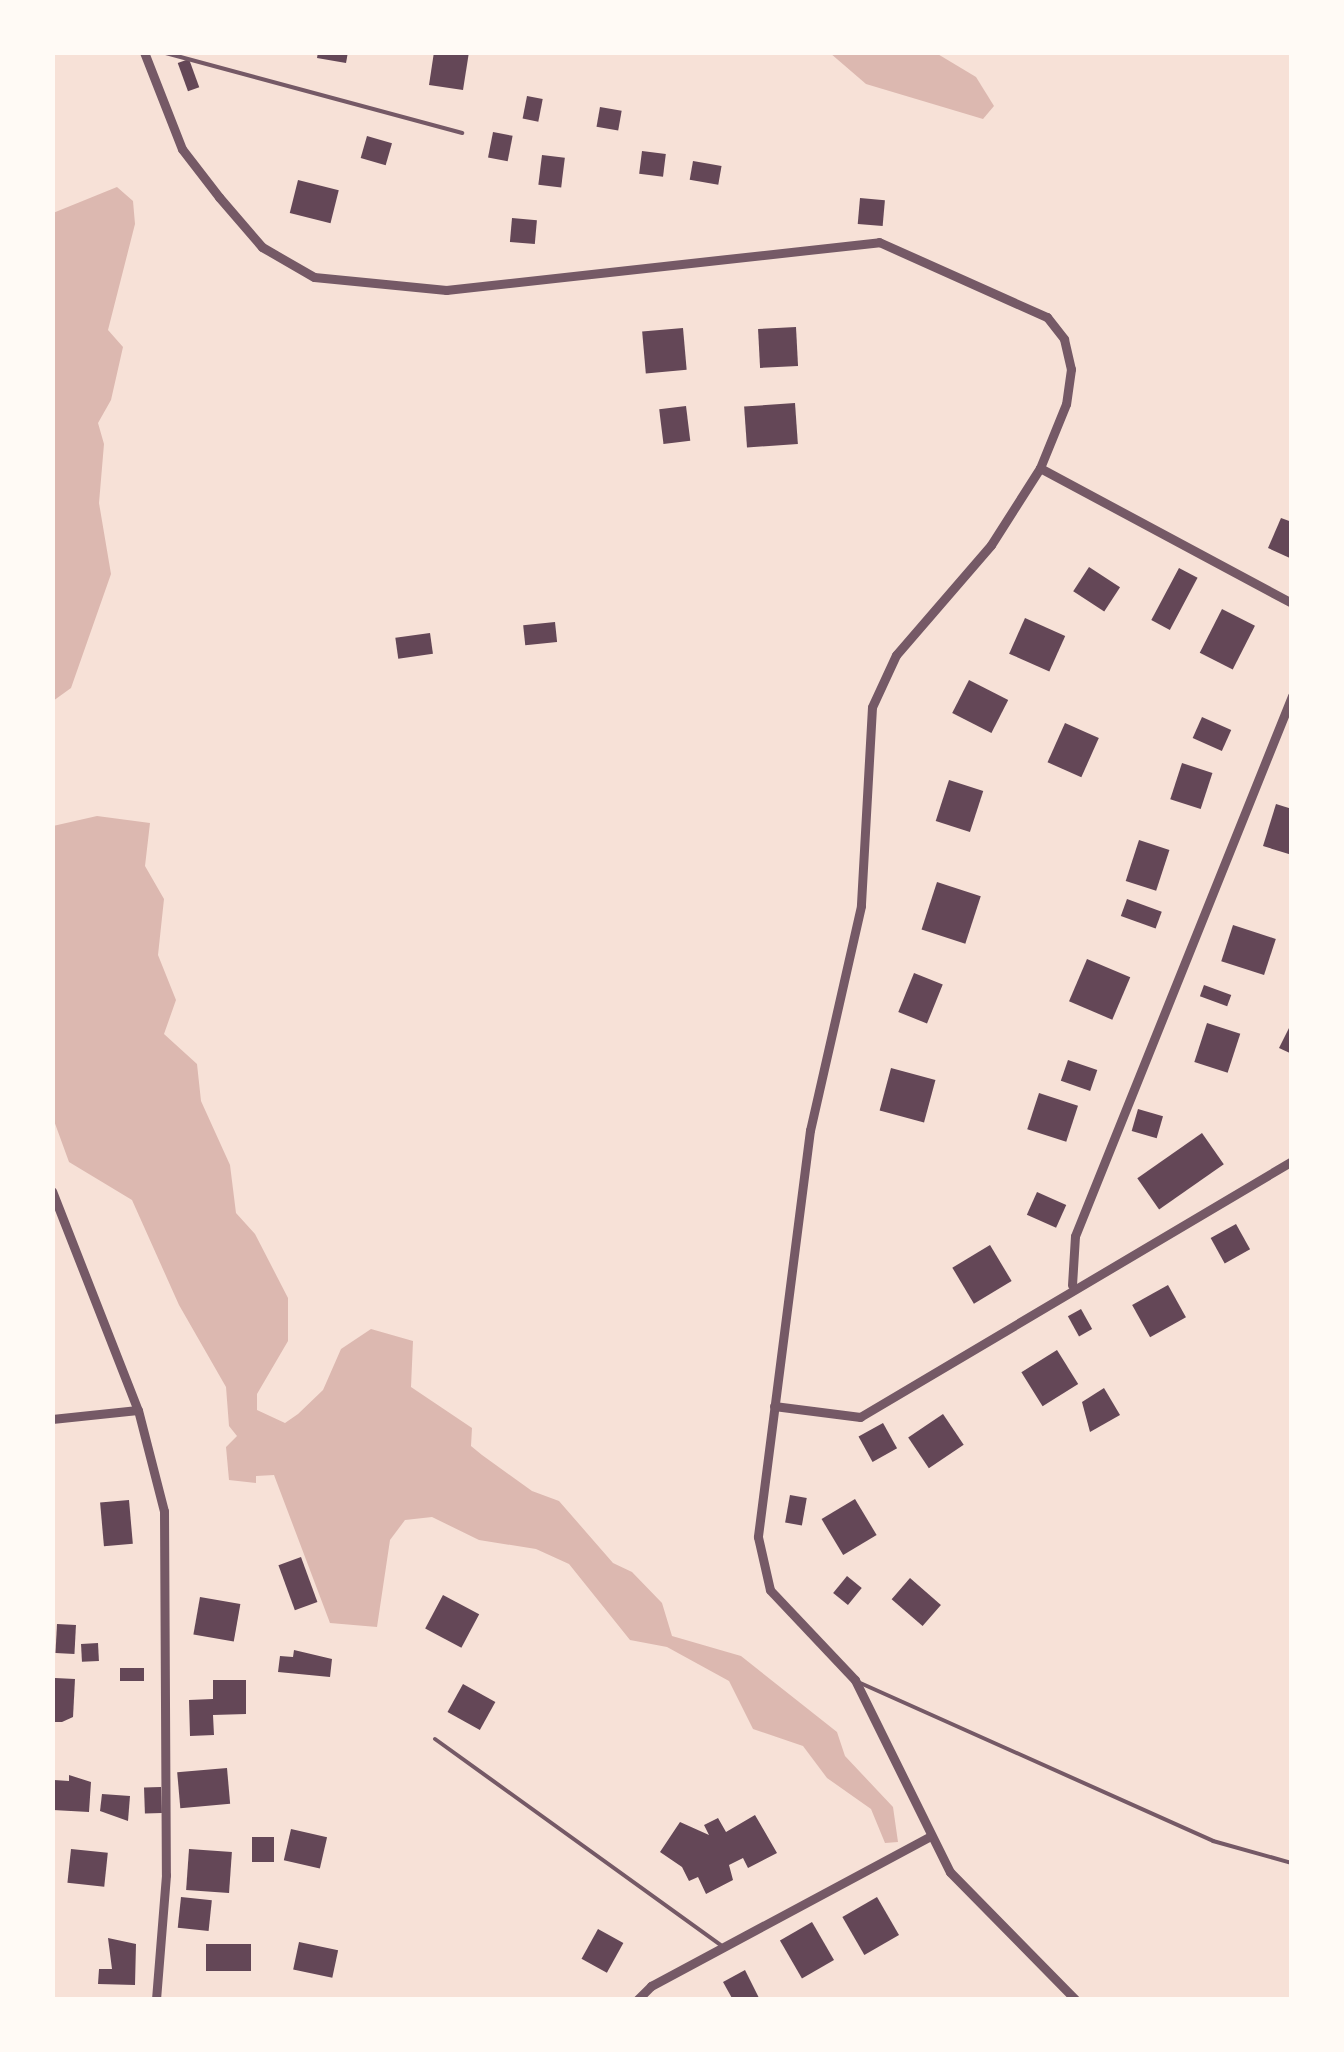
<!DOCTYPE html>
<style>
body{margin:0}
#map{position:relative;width:1344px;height:2052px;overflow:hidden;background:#f7e1d7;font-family:"DM Sans",sans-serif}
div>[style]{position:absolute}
.water>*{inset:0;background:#dcb8b0}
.building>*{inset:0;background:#644757;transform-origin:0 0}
.service>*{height:4px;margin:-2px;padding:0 2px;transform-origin:2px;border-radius:2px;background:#755966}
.minor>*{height:9px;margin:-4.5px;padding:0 4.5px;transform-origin:4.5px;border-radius:4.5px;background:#755966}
span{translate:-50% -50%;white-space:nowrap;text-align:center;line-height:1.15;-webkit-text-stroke:9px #fffaf5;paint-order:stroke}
.frame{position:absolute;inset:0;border:55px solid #fffaf5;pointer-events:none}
</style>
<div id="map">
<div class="water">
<i style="clip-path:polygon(830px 53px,936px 53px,976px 77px,994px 106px,983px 119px,866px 84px)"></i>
<i style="clip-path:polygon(117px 187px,133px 201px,135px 224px,108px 330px,123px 347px,111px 400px,98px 423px,104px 444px,99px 503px,111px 574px,71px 688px,53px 701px,53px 213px)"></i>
<i style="clip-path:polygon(97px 816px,150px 823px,145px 866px,164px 899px,158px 955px,176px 1000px,164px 1034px,197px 1064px,201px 1101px,230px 1165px,236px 1213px,255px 1234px,288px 1298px,288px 1341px,257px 1394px,257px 1410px,285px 1423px,298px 1414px,323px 1390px,341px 1349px,371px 1329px,413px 1341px,411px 1387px,472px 1428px,471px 1446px,482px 1455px,532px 1491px,559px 1501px,613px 1563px,632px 1572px,662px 1603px,672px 1636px,741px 1656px,837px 1732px,845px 1756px,893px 1807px,898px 1842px,885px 1843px,871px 1809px,827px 1778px,803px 1746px,753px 1729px,729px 1681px,667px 1647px,630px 1640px,569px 1564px,536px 1549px,479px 1540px,432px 1517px,405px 1520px,390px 1540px,377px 1627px,330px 1623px,274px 1475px,256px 1476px,256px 1483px,229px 1480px,226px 1447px,237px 1436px,229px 1426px,226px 1387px,179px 1305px,132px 1200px,69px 1162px,53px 1118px,53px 826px)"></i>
</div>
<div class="building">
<i style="clip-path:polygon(318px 52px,348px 52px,346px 63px,317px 58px)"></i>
<i style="clip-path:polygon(434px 52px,469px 52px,463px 90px,429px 85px)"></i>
<i style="left:189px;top:59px;width:30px;height:12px;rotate:70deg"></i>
<i style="left:527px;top:96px;width:16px;height:23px;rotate:11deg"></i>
<i style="left:600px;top:107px;width:22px;height:20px;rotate:10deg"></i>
<i style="left:493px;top:132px;width:20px;height:26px;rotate:11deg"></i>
<i style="left:367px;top:136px;width:26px;height:23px;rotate:16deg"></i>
<i style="left:642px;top:151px;width:24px;height:23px;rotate:7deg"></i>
<i style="left:542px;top:155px;width:23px;height:30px;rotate:7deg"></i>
<i style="left:693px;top:161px;width:29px;height:19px;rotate:10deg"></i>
<i style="left:298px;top:180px;width:42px;height:34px;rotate:14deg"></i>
<i style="left:860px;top:198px;width:25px;height:26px;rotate:5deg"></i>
<i style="left:512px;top:218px;width:25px;height:24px;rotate:5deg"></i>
<i style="left:796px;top:327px;width:39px;height:38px;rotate:87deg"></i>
<i style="left:683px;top:328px;width:42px;height:41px;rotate:85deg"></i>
<i style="left:795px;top:403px;width:41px;height:51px;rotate:86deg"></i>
<i style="left:686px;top:406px;width:35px;height:27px;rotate:83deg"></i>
<i style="clip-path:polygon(1281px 518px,1292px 522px,1292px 559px,1268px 548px)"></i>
<i style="left:1089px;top:567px;width:37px;height:29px;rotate:33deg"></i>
<i style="left:1179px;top:568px;width:21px;height:59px;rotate:28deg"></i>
<i style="left:1222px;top:609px;width:37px;height:49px;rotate:27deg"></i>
<i style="left:1025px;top:618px;width:44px;height:39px;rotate:24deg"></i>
<i style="left:555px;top:622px;width:20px;height:32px;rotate:84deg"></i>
<i style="left:430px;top:633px;width:21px;height:35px;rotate:82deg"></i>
<i style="left:969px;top:680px;width:44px;height:37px;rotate:27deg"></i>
<i style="left:1202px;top:717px;width:32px;height:23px;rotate:24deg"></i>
<i style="left:1065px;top:723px;width:37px;height:43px;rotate:24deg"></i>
<i style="left:1182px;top:763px;width:32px;height:38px;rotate:18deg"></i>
<i style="left:949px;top:780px;width:36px;height:43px;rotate:18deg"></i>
<i style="clip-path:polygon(1276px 804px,1292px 809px,1292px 855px,1263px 846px)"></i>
<i style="left:1139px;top:840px;width:32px;height:43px;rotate:18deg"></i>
<i style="left:937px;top:882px;width:46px;height:50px;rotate:18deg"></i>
<i style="left:1127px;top:899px;width:37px;height:18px;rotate:20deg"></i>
<i style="left:1233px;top:925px;width:45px;height:38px;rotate:18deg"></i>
<i style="left:1087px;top:959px;width:47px;height:46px;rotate:23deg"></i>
<i style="left:914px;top:973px;width:31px;height:42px;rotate:22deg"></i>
<i style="left:1204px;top:985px;width:29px;height:12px;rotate:20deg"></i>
<i style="clip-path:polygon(1292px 1022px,1292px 1054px,1279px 1048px)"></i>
<i style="left:1207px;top:1023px;width:35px;height:41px;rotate:18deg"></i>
<i style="left:1068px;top:1060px;width:31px;height:22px;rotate:19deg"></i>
<i style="left:891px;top:1068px;width:46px;height:44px;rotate:15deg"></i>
<i style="left:1039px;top:1093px;width:41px;height:38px;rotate:18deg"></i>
<i style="left:1138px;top:1109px;width:26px;height:23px;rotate:16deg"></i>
<i style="left:1202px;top:1133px;width:38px;height:79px;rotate:55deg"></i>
<i style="left:1037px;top:1192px;width:32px;height:25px;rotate:24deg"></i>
<i style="left:1236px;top:1224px;width:29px;height:29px;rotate:61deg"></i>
<i style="left:990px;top:1245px;width:42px;height:44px;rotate:59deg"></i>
<i style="left:1168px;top:1285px;width:37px;height:41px;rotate:61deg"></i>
<i style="left:1081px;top:1309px;width:23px;height:15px;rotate:61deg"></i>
<i style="left:1057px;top:1350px;width:40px;height:42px;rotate:58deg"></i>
<i style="clip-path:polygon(1104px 1388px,1120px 1415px,1090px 1432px,1082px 1402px)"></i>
<i style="left:943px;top:1414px;width:37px;height:42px;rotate:56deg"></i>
<i style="left:883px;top:1423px;width:29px;height:28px;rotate:61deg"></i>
<i style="left:790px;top:1495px;width:17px;height:28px;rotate:10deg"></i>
<i style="left:855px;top:1499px;width:42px;height:39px;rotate:59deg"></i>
<i style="left:129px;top:1500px;width:44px;height:29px;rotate:85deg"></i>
<i style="left:301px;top:1557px;width:48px;height:24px;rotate:70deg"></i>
<i style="left:847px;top:1576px;width:19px;height:22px;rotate:39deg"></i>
<i style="left:910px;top:1578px;width:41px;height:28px;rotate:41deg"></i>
<i style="left:443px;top:1595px;width:41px;height:38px;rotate:28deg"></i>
<i style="left:200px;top:1597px;width:41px;height:38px;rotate:10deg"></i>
<i style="left:57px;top:1624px;width:19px;height:29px;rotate:3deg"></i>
<i style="left:98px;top:1643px;width:18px;height:17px;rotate:87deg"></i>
<i style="clip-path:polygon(294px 1650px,332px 1659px,330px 1677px,278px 1672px,280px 1656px,293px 1657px)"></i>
<i style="left:120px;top:1668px;width:24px;height:13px"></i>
<i style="clip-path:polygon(55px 1678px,75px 1679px,73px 1717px,62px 1722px,52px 1722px)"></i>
<i style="clip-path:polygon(213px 1680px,246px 1680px,246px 1714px,213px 1715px,214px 1735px,190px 1736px,189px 1700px,213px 1699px)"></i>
<i style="left:463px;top:1684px;width:37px;height:32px;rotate:29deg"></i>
<i style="left:227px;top:1768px;width:36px;height:50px;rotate:85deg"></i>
<i style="clip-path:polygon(69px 1775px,91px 1782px,89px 1812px,53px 1810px,54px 1780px,69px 1781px)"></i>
<i style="left:161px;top:1787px;width:26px;height:17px;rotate:88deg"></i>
<i style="clip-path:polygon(102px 1794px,130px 1796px,128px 1821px,100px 1811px)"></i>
<i style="clip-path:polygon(755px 1815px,777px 1853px,748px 1868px,743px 1858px,729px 1865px,733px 1880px,706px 1894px,698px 1877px,689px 1881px,682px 1867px,660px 1852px,680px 1822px,709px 1835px,704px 1825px,718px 1818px,726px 1832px)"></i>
<i style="left:291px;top:1829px;width:37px;height:32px;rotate:13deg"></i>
<i style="left:252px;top:1837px;width:22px;height:25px"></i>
<i style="left:71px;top:1849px;width:37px;height:34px;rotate:6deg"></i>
<i style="left:189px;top:1849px;width:43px;height:41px;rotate:4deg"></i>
<i style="left:181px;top:1897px;width:31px;height:31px;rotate:6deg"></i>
<i style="left:877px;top:1897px;width:44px;height:40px;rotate:60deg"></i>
<i style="left:812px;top:1922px;width:44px;height:37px;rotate:60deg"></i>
<i style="left:598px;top:1929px;width:29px;height:34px;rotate:29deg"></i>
<i style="clip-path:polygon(108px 1938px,136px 1944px,135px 1985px,98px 1984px,99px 1969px,112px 1969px)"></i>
<i style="left:299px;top:1942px;width:40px;height:28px;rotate:12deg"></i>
<i style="left:206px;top:1944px;width:45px;height:27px"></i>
<i style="clip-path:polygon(745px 1970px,760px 2000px,733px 2000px,723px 1982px)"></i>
</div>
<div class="service">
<i style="left:162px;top:52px;width:311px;rotate:15.1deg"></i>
<i style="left:858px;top:1682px;width:389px;rotate:24.1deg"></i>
<i style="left:1213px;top:1841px;width:82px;rotate:15.6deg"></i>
<i style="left:435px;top:1739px;width:352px;rotate:35.8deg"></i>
</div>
<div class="minor">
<i style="left:144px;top:52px;width:104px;rotate:68.6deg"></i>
<i style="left:182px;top:149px;width:61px;rotate:52.4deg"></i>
<i style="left:219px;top:197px;width:66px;rotate:49.3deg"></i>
<i style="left:262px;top:247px;width:60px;rotate:30deg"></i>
<i style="left:314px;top:277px;width:133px;rotate:5.6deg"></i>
<i style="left:446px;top:290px;width:436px;rotate:-6.3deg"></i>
<i style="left:879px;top:242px;width:184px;rotate:24.1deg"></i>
<i style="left:1047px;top:317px;width:28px;rotate:52deg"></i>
<i style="left:1064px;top:339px;width:31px;rotate:77deg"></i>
<i style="left:1071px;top:369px;width:35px;rotate:98deg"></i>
<i style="left:1066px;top:404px;width:69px;rotate:112.1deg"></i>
<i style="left:1040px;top:468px;width:91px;rotate:122.5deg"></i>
<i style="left:991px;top:545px;width:145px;rotate:130.8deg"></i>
<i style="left:896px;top:655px;width:57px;rotate:114.8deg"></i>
<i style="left:872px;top:707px;width:199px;rotate:93.2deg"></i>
<i style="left:861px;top:906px;width:230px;rotate:102.8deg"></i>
<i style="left:810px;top:1130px;width:410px;rotate:97.3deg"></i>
<i style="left:758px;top:1537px;width:54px;rotate:77.2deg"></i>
<i style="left:770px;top:1590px;width:124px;rotate:46.6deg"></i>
<i style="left:855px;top:1680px;width:214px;rotate:63.7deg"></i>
<i style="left:950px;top:1872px;width:180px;rotate:45.5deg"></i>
<i style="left:1040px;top:468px;width:286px;rotate:28.2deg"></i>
<i style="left:52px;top:1191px;width:235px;rotate:68.6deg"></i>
<i style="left:138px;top:1410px;width:104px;rotate:75.6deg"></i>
<i style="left:164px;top:1511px;width:364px;rotate:89.7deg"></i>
<i style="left:166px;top:1875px;width:125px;rotate:94.6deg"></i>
<i style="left:1072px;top:1285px;width:49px;rotate:-86.5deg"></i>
<i style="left:1075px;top:1236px;width:582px;rotate:-68.11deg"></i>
<i style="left:774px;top:1406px;width:87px;rotate:7.3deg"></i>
<i style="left:860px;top:1417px;width:502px;rotate:-30.65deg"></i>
<i style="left:52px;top:1419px;width:86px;rotate:-6deg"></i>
<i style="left:637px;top:2000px;width:20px;rotate:-45deg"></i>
<i style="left:651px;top:1986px;width:315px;rotate:-28.2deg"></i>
</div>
<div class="frame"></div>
</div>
